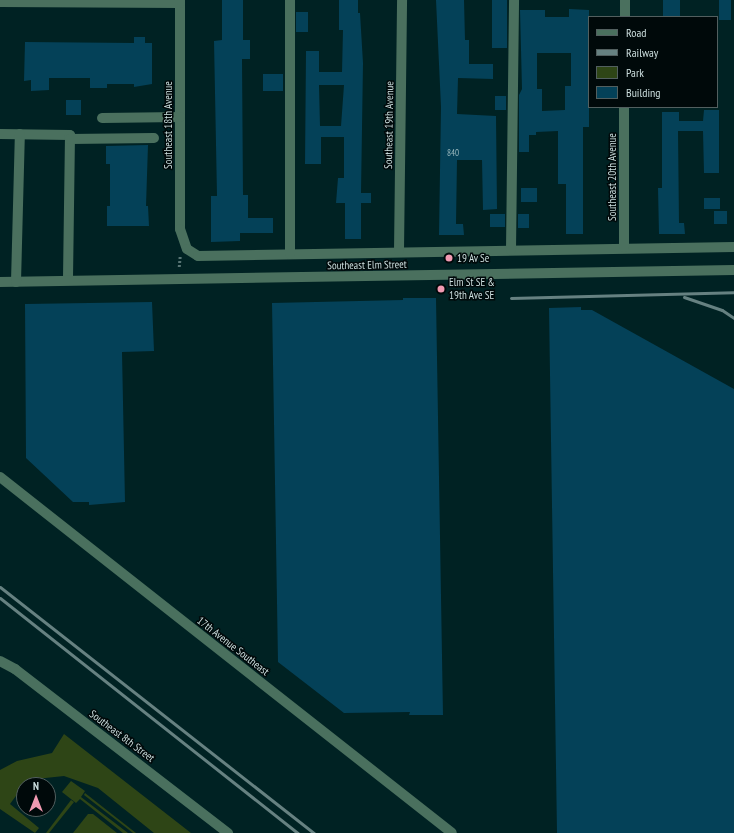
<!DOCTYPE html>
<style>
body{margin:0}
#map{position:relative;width:734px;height:833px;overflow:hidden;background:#002223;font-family:"PT Sans Narrow",sans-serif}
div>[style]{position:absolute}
.green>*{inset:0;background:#2e4516}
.building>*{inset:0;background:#044158;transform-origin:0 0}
.path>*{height:2.5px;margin-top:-1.25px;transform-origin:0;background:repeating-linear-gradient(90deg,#597575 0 2px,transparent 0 4px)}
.minor>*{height:10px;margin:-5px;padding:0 5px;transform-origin:5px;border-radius:5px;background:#4a705e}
.rail>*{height:3px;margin:-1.5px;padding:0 1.5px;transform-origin:1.5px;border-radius:1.5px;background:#668181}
.dots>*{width:11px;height:11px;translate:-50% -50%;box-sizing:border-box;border:2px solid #00090a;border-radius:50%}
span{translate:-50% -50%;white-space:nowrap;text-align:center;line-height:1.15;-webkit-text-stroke:3px #00090a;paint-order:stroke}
.number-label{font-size:9px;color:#9ab8bd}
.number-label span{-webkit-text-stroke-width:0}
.street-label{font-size:11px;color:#ccdfdf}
.poi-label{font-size:11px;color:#ccdfdf}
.left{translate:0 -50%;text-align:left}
.legend{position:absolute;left:588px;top:16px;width:130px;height:92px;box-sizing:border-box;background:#00090a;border:1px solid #525f5f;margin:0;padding:5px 7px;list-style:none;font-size:12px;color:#ccdfdf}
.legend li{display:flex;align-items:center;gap:8px;height:20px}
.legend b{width:20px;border:1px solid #525f5f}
.north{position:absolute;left:16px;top:777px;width:40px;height:40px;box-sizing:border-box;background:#00090a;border:1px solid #525f5f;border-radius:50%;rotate:0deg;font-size:11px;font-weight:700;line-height:16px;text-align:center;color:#ccdfdf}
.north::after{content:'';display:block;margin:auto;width:14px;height:18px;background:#f19ab2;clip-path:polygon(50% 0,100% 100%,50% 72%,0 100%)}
</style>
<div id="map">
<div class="green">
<i style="clip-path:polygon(64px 734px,191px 833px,154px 833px,98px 788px,64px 776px,36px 779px,24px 785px,10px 804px,39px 828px,35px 833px,0 809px,0 770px,17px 761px,52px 753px)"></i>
<i style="clip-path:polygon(71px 781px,85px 791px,81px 797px,128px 833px,123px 833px,80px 799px,76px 803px,62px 792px)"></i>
<i style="clip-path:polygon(85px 793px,136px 833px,133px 833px,84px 795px)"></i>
<i style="clip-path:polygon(71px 800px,74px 802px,49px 833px,46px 833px)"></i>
<i style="clip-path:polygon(88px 814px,93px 814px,117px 833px,73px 833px)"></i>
</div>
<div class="building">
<i style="clip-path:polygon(222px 0,243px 0,243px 40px,250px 40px,250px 59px,242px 59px,243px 195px,248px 195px,248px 218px,273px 218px,273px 233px,240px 233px,240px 241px,211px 242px,211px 196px,217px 196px,214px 41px,222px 40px)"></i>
<i style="clip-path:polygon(evenodd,339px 0,358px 0,358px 13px,360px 13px,363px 63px,361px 193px,371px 193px,371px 203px,361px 203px,361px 239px,345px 239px,345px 203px,336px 203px,338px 178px,344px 178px,344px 137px,321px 137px,321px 164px,305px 164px,306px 51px,319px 51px,319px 72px,342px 72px,343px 30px,339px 30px,339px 0,319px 85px,344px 85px,341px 126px,320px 126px,319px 85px)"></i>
<i style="clip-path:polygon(436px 0,464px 0,465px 40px,469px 40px,469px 64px,493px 64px,493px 79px,458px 78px,457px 114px,496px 116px,497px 209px,483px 210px,482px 160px,457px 160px,456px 224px,463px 224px,464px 235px,439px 235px,441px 107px)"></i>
<i style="left:492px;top:0;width:15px;height:48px"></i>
<i style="left:663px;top:0;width:17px;height:17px"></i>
<i style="left:719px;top:0;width:12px;height:20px"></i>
<i style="clip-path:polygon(evenodd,569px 9px,589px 10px,589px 127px,583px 127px,583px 234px,566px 234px,566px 184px,558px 184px,558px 131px,536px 132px,536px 135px,529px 135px,529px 152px,519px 152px,519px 95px,522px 89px,520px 10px,545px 10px,545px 17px,569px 17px,569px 9px,537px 53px,571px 53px,571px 86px,565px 86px,565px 110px,542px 111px,542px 89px,537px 89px,537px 53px)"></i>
<i style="left:296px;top:12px;width:12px;height:20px"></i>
<i style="clip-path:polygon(134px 37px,145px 37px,145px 43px,152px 43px,152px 84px,134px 87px,134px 84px,107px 84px,107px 88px,90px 88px,90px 78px,49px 78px,49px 90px,31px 91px,31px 80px,24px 81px,25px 42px,134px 43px)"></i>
<i style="left:263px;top:74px;width:20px;height:17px"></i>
<i style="left:495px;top:96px;width:11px;height:14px"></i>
<i style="left:66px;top:100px;width:15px;height:15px"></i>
<i style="clip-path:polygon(704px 110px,719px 110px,719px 173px,704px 173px,703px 131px,678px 131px,679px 223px,684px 223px,685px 234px,659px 234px,658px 188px,662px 188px,662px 112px,679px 112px,679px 121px,703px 121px)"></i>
<i style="clip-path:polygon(148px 145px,146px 206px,148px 206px,149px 226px,107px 226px,107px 206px,110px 206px,110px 164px,106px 164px,106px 146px)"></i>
<i style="left:521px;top:188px;width:16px;height:14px"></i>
<i style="left:704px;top:198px;width:16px;height:11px"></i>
<i style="left:714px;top:211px;width:13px;height:13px"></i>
<i style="left:490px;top:214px;width:15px;height:13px"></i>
<i style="left:518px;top:214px;width:11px;height:14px"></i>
<i style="clip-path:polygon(403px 298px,436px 298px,443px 715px,409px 715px,410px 712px,344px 713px,278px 662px,272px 303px,403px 300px)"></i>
<i style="clip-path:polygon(152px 302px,154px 351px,122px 352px,125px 502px,89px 505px,89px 502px,73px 502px,26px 458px,25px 304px)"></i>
<i style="clip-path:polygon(581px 307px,581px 310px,592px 310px,734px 389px,734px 833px,557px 833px,549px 308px)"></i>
</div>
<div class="path">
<i style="left:179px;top:267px;width:11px;rotate:-85deg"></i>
</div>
<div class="minor">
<i style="left:180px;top:0;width:229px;rotate:90deg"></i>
<i style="left:180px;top:229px;width:21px;rotate:71deg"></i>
<i style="left:187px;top:249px;width:13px;rotate:32deg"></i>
<i style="left:198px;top:256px;width:536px;rotate:-0.96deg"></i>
<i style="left:290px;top:0;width:254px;rotate:90deg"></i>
<i style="left:0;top:2px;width:180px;rotate:0.3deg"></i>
<i style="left:625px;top:17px;width:17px;rotate:-90deg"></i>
<i style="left:102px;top:118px;width:78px;rotate:-0.7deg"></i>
<i style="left:0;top:134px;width:70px;rotate:0.8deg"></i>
<i style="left:70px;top:135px;width:144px;rotate:90.8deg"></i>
<i style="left:70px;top:139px;width:84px;rotate:-0.7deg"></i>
<i style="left:624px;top:247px;width:140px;rotate:-90deg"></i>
<i style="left:511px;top:250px;width:250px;rotate:-89.3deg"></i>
<i style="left:399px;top:251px;width:251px;rotate:-89.3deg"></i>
<i style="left:0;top:282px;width:734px;rotate:-0.94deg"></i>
<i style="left:16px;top:282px;width:148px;rotate:-88.5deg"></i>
<i style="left:0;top:477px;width:575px;rotate:38.22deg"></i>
<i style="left:0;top:661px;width:17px;rotate:28deg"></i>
<i style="left:15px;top:669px;width:269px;rotate:37.6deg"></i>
</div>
<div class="rail">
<i style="left:684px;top:297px;width:40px;rotate:18.9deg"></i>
<i style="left:722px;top:310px;width:14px;rotate:34deg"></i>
<i style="left:511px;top:298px;width:223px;rotate:-1.5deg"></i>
<i style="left:0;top:587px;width:399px;rotate:38.1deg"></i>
<i style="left:0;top:598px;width:380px;rotate:38.3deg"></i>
</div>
<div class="dots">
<i style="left:449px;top:258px;background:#f19ab2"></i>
<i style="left:441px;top:289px;background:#f19ab2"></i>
</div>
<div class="number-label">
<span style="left:453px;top:153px">840</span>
</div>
<div class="street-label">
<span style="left:168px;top:125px;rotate:-90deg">Southeast 18th Avenue</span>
<span style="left:389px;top:125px;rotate:-89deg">Southeast 19th Avenue</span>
<span style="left:612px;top:177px;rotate:-90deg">Southeast 20th Avenue</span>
<span style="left:367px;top:265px;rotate:-1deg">Southeast Elm Street</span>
<span style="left:233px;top:646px;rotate:38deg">17th Avenue Southeast</span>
<span style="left:122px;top:736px;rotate:37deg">Southeast 8th Street</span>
</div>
<div class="poi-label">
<span class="left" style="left:457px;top:258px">19 Av Se</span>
<span class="left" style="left:449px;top:289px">Elm St SE &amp;<br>19th Ave SE</span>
</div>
<ul class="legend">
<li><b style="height:5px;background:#4a705e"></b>Road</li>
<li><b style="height:5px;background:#668181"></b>Railway</li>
<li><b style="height:11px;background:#2e4516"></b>Park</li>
<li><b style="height:11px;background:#044158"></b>Building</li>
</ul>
<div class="north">N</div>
</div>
